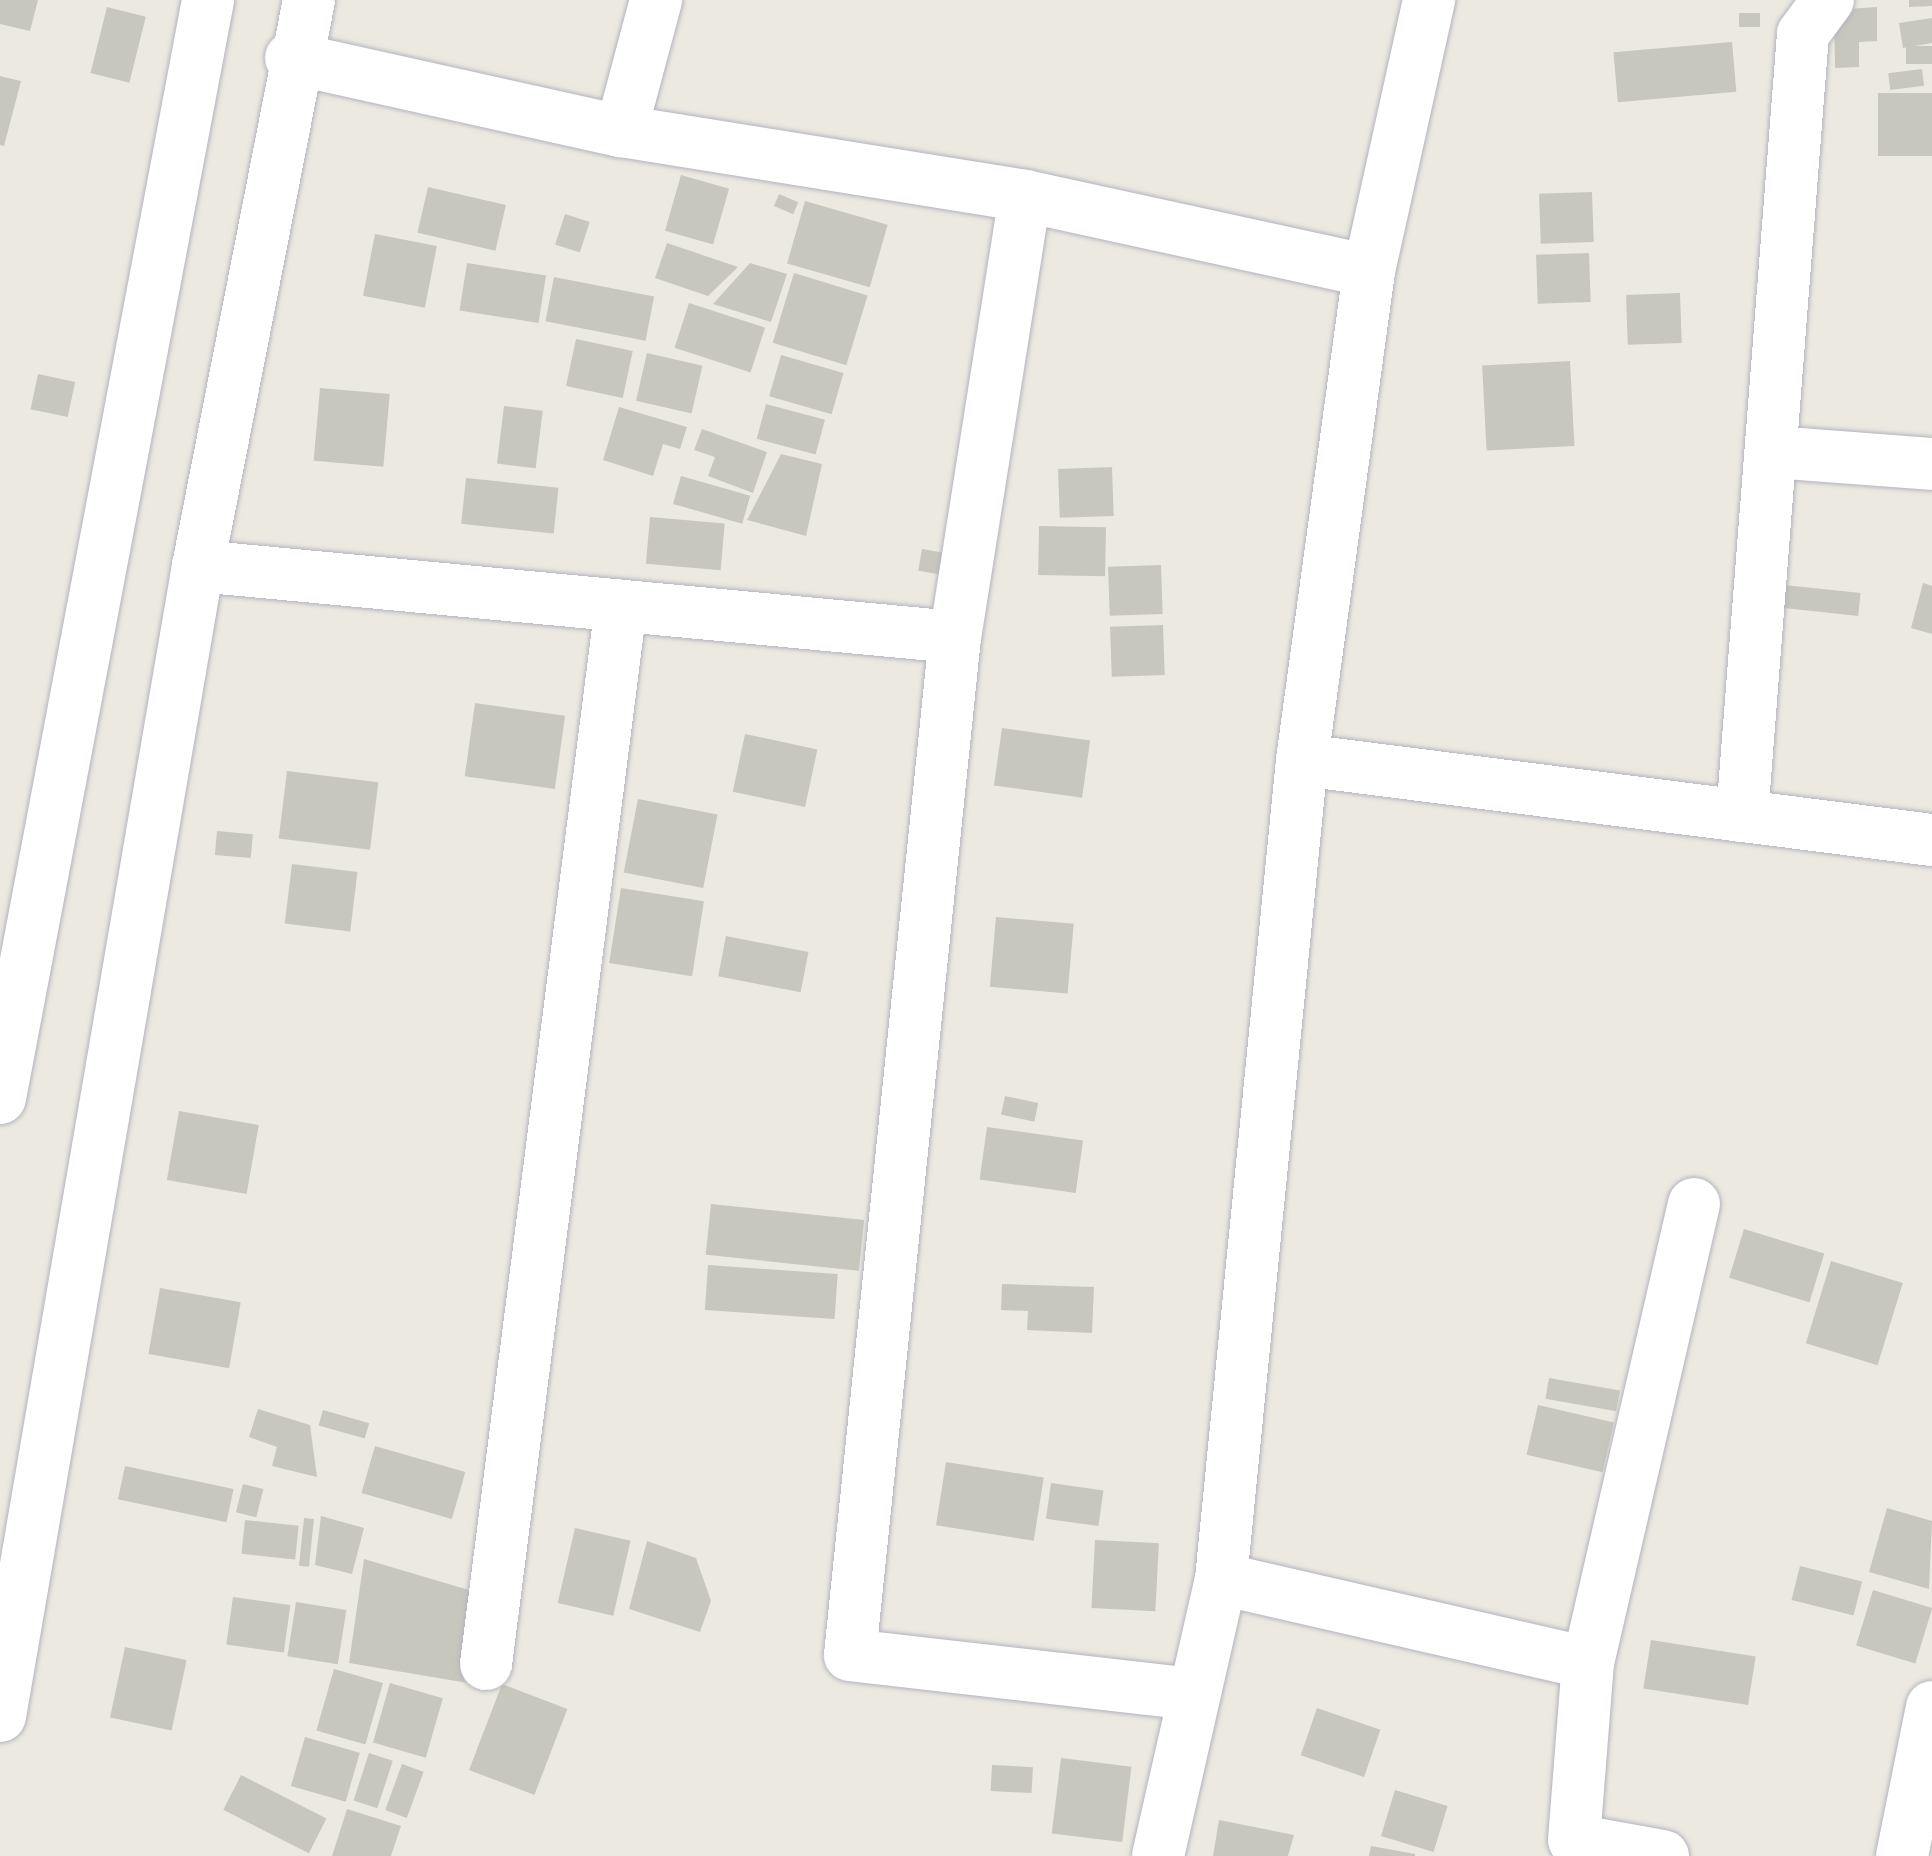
<!DOCTYPE html>
<style>
body{margin:0}
#map{position:relative;width:1932px;height:1856px;overflow:hidden;background:#ece9e0;font-family:Signika,sans-serif}
div>[style]{position:absolute}
.building>*{inset:0;background:#c8c7be;transform-origin:0 0}
.roads{filter:drop-shadow(0 0 2px #b3b3be) drop-shadow(0 0 2px #b3b3be)}
.minor>*{height:52px;margin:-26px;padding:0 26px;transform-origin:26px;border-radius:26px;background:#fff}
span{translate:-50% -50%;white-space:nowrap;text-align:center;line-height:1.15;-webkit-text-stroke:9px #fff;paint-order:stroke}
</style>
<div id="map">
<div class="building">
<i style="clip-path:polygon(0 0,38px 0,30px 31px,0 24px)"></i>
<i style="clip-path:polygon(1909px 0,1932px 0,1932px 6px,1909px 7px)"></i>
<i style="left:107px;top:7px;width:40px;height:68px;rotate:14deg"></i>
<i style="clip-path:polygon(1877px 7px,1877px 41px,1859px 42px,1859px 67px,1835px 68px,1834px 10px)"></i>
<i style="left:1760px;top:13px;width:14px;height:21px;rotate:90deg"></i>
<i style="clip-path:polygon(1932px 18px,1932px 43px,1903px 48px,1899px 23px)"></i>
<i style="left:1732px;top:42px;width:50px;height:119px;rotate:85deg"></i>
<i style="left:1932px;top:46px;width:18px;height:26px;rotate:90deg"></i>
<i style="left:1922px;top:69px;width:17px;height:34px;rotate:83deg"></i>
<i style="clip-path:polygon(0 76px,21px 81px,4px 146px,0 145px)"></i>
<i style="left:1932px;top:93px;width:63px;height:54px;rotate:90deg"></i>
<i style="left:681px;top:175px;width:50px;height:58px;rotate:16deg"></i>
<i style="left:428px;top:187px;width:80px;height:47px;rotate:13deg"></i>
<i style="left:1592px;top:192px;width:50px;height:53px;rotate:88deg"></i>
<i style="left:779px;top:194px;width:21px;height:13px;rotate:23deg"></i>
<i style="left:805px;top:201px;width:86px;height:65px;rotate:16deg"></i>
<i style="left:565px;top:214px;width:26px;height:32px;rotate:18deg"></i>
<i style="left:375px;top:234px;width:63px;height:63px;rotate:11deg"></i>
<i style="clip-path:polygon(667px 243px,738px 267px,708px 296px,655px 278px)"></i>
<i style="left:1589px;top:253px;width:49px;height:53px;rotate:88deg"></i>
<i style="left:467px;top:263px;width:80px;height:48px;rotate:9deg"></i>
<i style="clip-path:polygon(750px 263px,787px 274px,771px 322px,713px 304px)"></i>
<i style="left:794px;top:273px;width:77px;height:73px;rotate:17deg"></i>
<i style="left:554px;top:277px;width:102px;height:45px;rotate:11deg"></i>
<i style="left:1680px;top:293px;width:50px;height:54px;rotate:88deg"></i>
<i style="left:689px;top:303px;width:80px;height:47px;rotate:18deg"></i>
<i style="left:576px;top:339px;width:58px;height:48px;rotate:12deg"></i>
<i style="left:647px;top:353px;width:57px;height:49px;rotate:13deg"></i>
<i style="left:781px;top:355px;width:65px;height:43px;rotate:16deg"></i>
<i style="left:1570px;top:361px;width:85px;height:88px;rotate:87deg"></i>
<i style="left:38px;top:374px;width:38px;height:36px;rotate:12deg"></i>
<i style="left:320px;top:388px;width:70px;height:73px;rotate:5deg"></i>
<i style="left:766px;top:404px;width:61px;height:36px;rotate:15deg"></i>
<i style="left:504px;top:406px;width:39px;height:58px;rotate:7deg"></i>
<i style="clip-path:polygon(619px 407px,687px 427px,680px 449px,663px 444px,653px 476px,603px 460px)"></i>
<i style="clip-path:polygon(702px 429px,767px 452px,753px 493px,708px 476px,715px 457px,694px 450px)"></i>
<i style="clip-path:polygon(781px 454px,822px 464px,806px 536px,747px 520px)"></i>
<i style="left:1112px;top:467px;width:49px;height:54px;rotate:88deg"></i>
<i style="left:681px;top:476px;width:72px;height:29px;rotate:16deg"></i>
<i style="left:466px;top:478px;width:93px;height:46px;rotate:6deg"></i>
<i style="left:650px;top:517px;width:75px;height:47px;rotate:5deg"></i>
<i style="left:1039px;top:526px;width:67px;height:49px;rotate:1deg"></i>
<i style="left:922px;top:549px;width:28px;height:22px;rotate:10deg"></i>
<i style="left:1161px;top:565px;width:49px;height:53px;rotate:88deg"></i>
<i style="clip-path:polygon(1923px 583px,1932px 586px,1932px 634px,1911px 628px)"></i>
<i style="left:1784px;top:585px;width:77px;height:23px;rotate:6deg"></i>
<i style="left:1163px;top:625px;width:50px;height:53px;rotate:88deg"></i>
<i style="left:475px;top:703px;width:91px;height:74px;rotate:8deg"></i>
<i style="left:1002px;top:728px;width:89px;height:58px;rotate:8deg"></i>
<i style="left:745px;top:734px;width:74px;height:59px;rotate:12deg"></i>
<i style="left:287px;top:771px;width:92px;height:68px;rotate:7deg"></i>
<i style="left:638px;top:799px;width:81px;height:75px;rotate:11deg"></i>
<i style="left:217px;top:831px;width:36px;height:24px;rotate:5deg"></i>
<i style="left:292px;top:864px;width:66px;height:60px;rotate:7deg"></i>
<i style="left:621px;top:888px;width:84px;height:76px;rotate:9deg"></i>
<i style="left:996px;top:917px;width:78px;height:70px;rotate:5deg"></i>
<i style="left:726px;top:936px;width:84px;height:41px;rotate:11deg"></i>
<i style="left:1005px;top:1096px;width:34px;height:19px;rotate:12deg"></i>
<i style="left:179px;top:1111px;width:81px;height:70px;rotate:10deg"></i>
<i style="left:987px;top:1127px;width:97px;height:53px;rotate:8deg"></i>
<i style="left:711px;top:1204px;width:154px;height:51px;rotate:6deg"></i>
<i style="left:1744px;top:1229px;width:84px;height:51px;rotate:17deg"></i>
<i style="left:1831px;top:1261px;width:75px;height:86px;rotate:17deg"></i>
<i style="left:708px;top:1265px;width:130px;height:45px;rotate:4deg"></i>
<i style="clip-path:polygon(1002px 1284px,1094px 1287px,1092px 1333px,1027px 1330px,1028px 1311px,1001px 1310px)"></i>
<i style="left:160px;top:1288px;width:82px;height:67px;rotate:10deg"></i>
<i style="left:1549px;top:1378px;width:72px;height:21px;rotate:10deg"></i>
<i style="left:1538px;top:1405px;width:78px;height:51px;rotate:13deg"></i>
<i style="clip-path:polygon(258px 1409px,310px 1425px,317px 1477px,272px 1466px,277px 1447px,249px 1437px)"></i>
<i style="left:323px;top:1410px;width:48px;height:16px;rotate:16deg"></i>
<i style="left:375px;top:1446px;width:94px;height:49px;rotate:16deg"></i>
<i style="left:946px;top:1462px;width:99px;height:64px;rotate:9deg"></i>
<i style="left:125px;top:1466px;width:111px;height:34px;rotate:12deg"></i>
<i style="left:1051px;top:1483px;width:53px;height:36px;rotate:8deg"></i>
<i style="left:243px;top:1484px;width:21px;height:29px;rotate:14deg"></i>
<i style="clip-path:polygon(1887px 1508px,1932px 1521px,1929px 1589px,1869px 1572px)"></i>
<i style="clip-path:polygon(321px 1516px,364px 1528px,352px 1574px,315px 1565px)"></i>
<i style="left:304px;top:1518px;width:10px;height:48px;rotate:6deg"></i>
<i style="left:245px;top:1520px;width:54px;height:34px;rotate:6deg"></i>
<i style="left:575px;top:1528px;width:57px;height:77px;rotate:13deg"></i>
<i style="left:1095px;top:1540px;width:64px;height:68px;rotate:3deg"></i>
<i style="clip-path:polygon(647px 1541px,696px 1558px,711px 1601px,700px 1632px,629px 1609px)"></i>
<i style="clip-path:polygon(364px 1559px,479px 1593px,468px 1683px,349px 1663px)"></i>
<i style="left:1800px;top:1566px;width:64px;height:35px;rotate:14deg"></i>
<i style="left:1873px;top:1590px;width:62px;height:58px;rotate:17deg"></i>
<i style="left:233px;top:1597px;width:58px;height:48px;rotate:8deg"></i>
<i style="left:296px;top:1602px;width:51px;height:55px;rotate:9deg"></i>
<i style="left:1651px;top:1640px;width:106px;height:49px;rotate:9deg"></i>
<i style="left:125px;top:1647px;width:63px;height:72px;rotate:12deg"></i>
<i style="left:334px;top:1669px;width:51px;height:64px;rotate:16deg"></i>
<i style="left:390px;top:1683px;width:55px;height:62px;rotate:16deg"></i>
<i style="left:502px;top:1684px;width:70px;height:92px;rotate:21deg"></i>
<i style="left:1317px;top:1708px;width:67px;height:50px;rotate:19deg"></i>
<i style="left:305px;top:1737px;width:57px;height:51px;rotate:16deg"></i>
<i style="left:369px;top:1753px;width:25px;height:50px;rotate:18deg"></i>
<i style="left:1061px;top:1758px;width:71px;height:76px;rotate:7deg"></i>
<i style="left:402px;top:1764px;width:23px;height:49px;rotate:20deg"></i>
<i style="left:992px;top:1765px;width:41px;height:26px;rotate:3deg"></i>
<i style="left:241px;top:1775px;width:96px;height:39px;rotate:27deg"></i>
<i style="left:1395px;top:1790px;width:55px;height:48px;rotate:17deg"></i>
<i style="clip-path:polygon(347px 1809px,401px 1826px,391px 1856px,332px 1856px)"></i>
<i style="clip-path:polygon(1219px 1820px,1294px 1835px,1288px 1856px,1213px 1856px)"></i>
<i style="clip-path:polygon(1371px 1846px,1415px 1854px,1415px 1856px,1369px 1856px)"></i>
</div>
<div class="roads">
<div class="minor">
<i style="left:291px;top:58px;width:338px;rotate:12.5deg"></i>
<i style="left:621px;top:131px;width:409px;rotate:9.1deg"></i>
<i style="left:1025px;top:196px;width:352px;rotate:12.3deg"></i>
<i style="left:621px;top:131px;width:136px;rotate:-75deg"></i>
<i style="left:1025px;top:196px;width:447px;rotate:99deg"></i>
<i style="left:955px;top:637px;width:1023px;rotate:95.89deg"></i>
<i style="left:850px;top:1655px;width:346px;rotate:6.5deg"></i>
<i style="left:1772px;top:452px;width:160px;rotate:4.3deg"></i>
<i style="left:198px;top:566px;width:760px;rotate:5.36deg"></i>
<i style="left:1302px;top:760px;width:635px;rotate:7.24deg"></i>
<i style="left:1742px;top:816px;width:784px;rotate:-85.54deg"></i>
<i style="left:1803px;top:34px;width:42px;rotate:-53.7deg"></i>
<i style="left:0;top:1098px;width:1118px;rotate:-79.27deg"></i>
<i style="left:1221px;top:1579px;width:376px;rotate:12.9deg"></i>
<i style="left:486px;top:1664px;width:1067px;rotate:-82.73deg"></i>
<i style="left:0;top:1716px;width:1167px;rotate:-80.23deg"></i>
<i style="left:198px;top:566px;width:577px;rotate:-78.9deg"></i>
<i style="left:1158px;top:1856px;width:284px;rotate:-77.2deg"></i>
<i style="left:1221px;top:1579px;width:823px;rotate:-84.35deg"></i>
<i style="left:1302px;top:760px;width:494px;rotate:-82.2deg"></i>
<i style="left:1369px;top:271px;width:278px;rotate:-77.5deg"></i>
<i style="left:1663px;top:1856px;width:90px;rotate:-169.8deg"></i>
<i style="left:1574px;top:1840px;width:178px;rotate:-85.5deg"></i>
<i style="left:1588px;top:1663px;width:471px;rotate:-77deg"></i>
<i style="left:1902px;top:1856px;width:152px;rotate:-78.6deg"></i>
</div>
</div>
</div>
